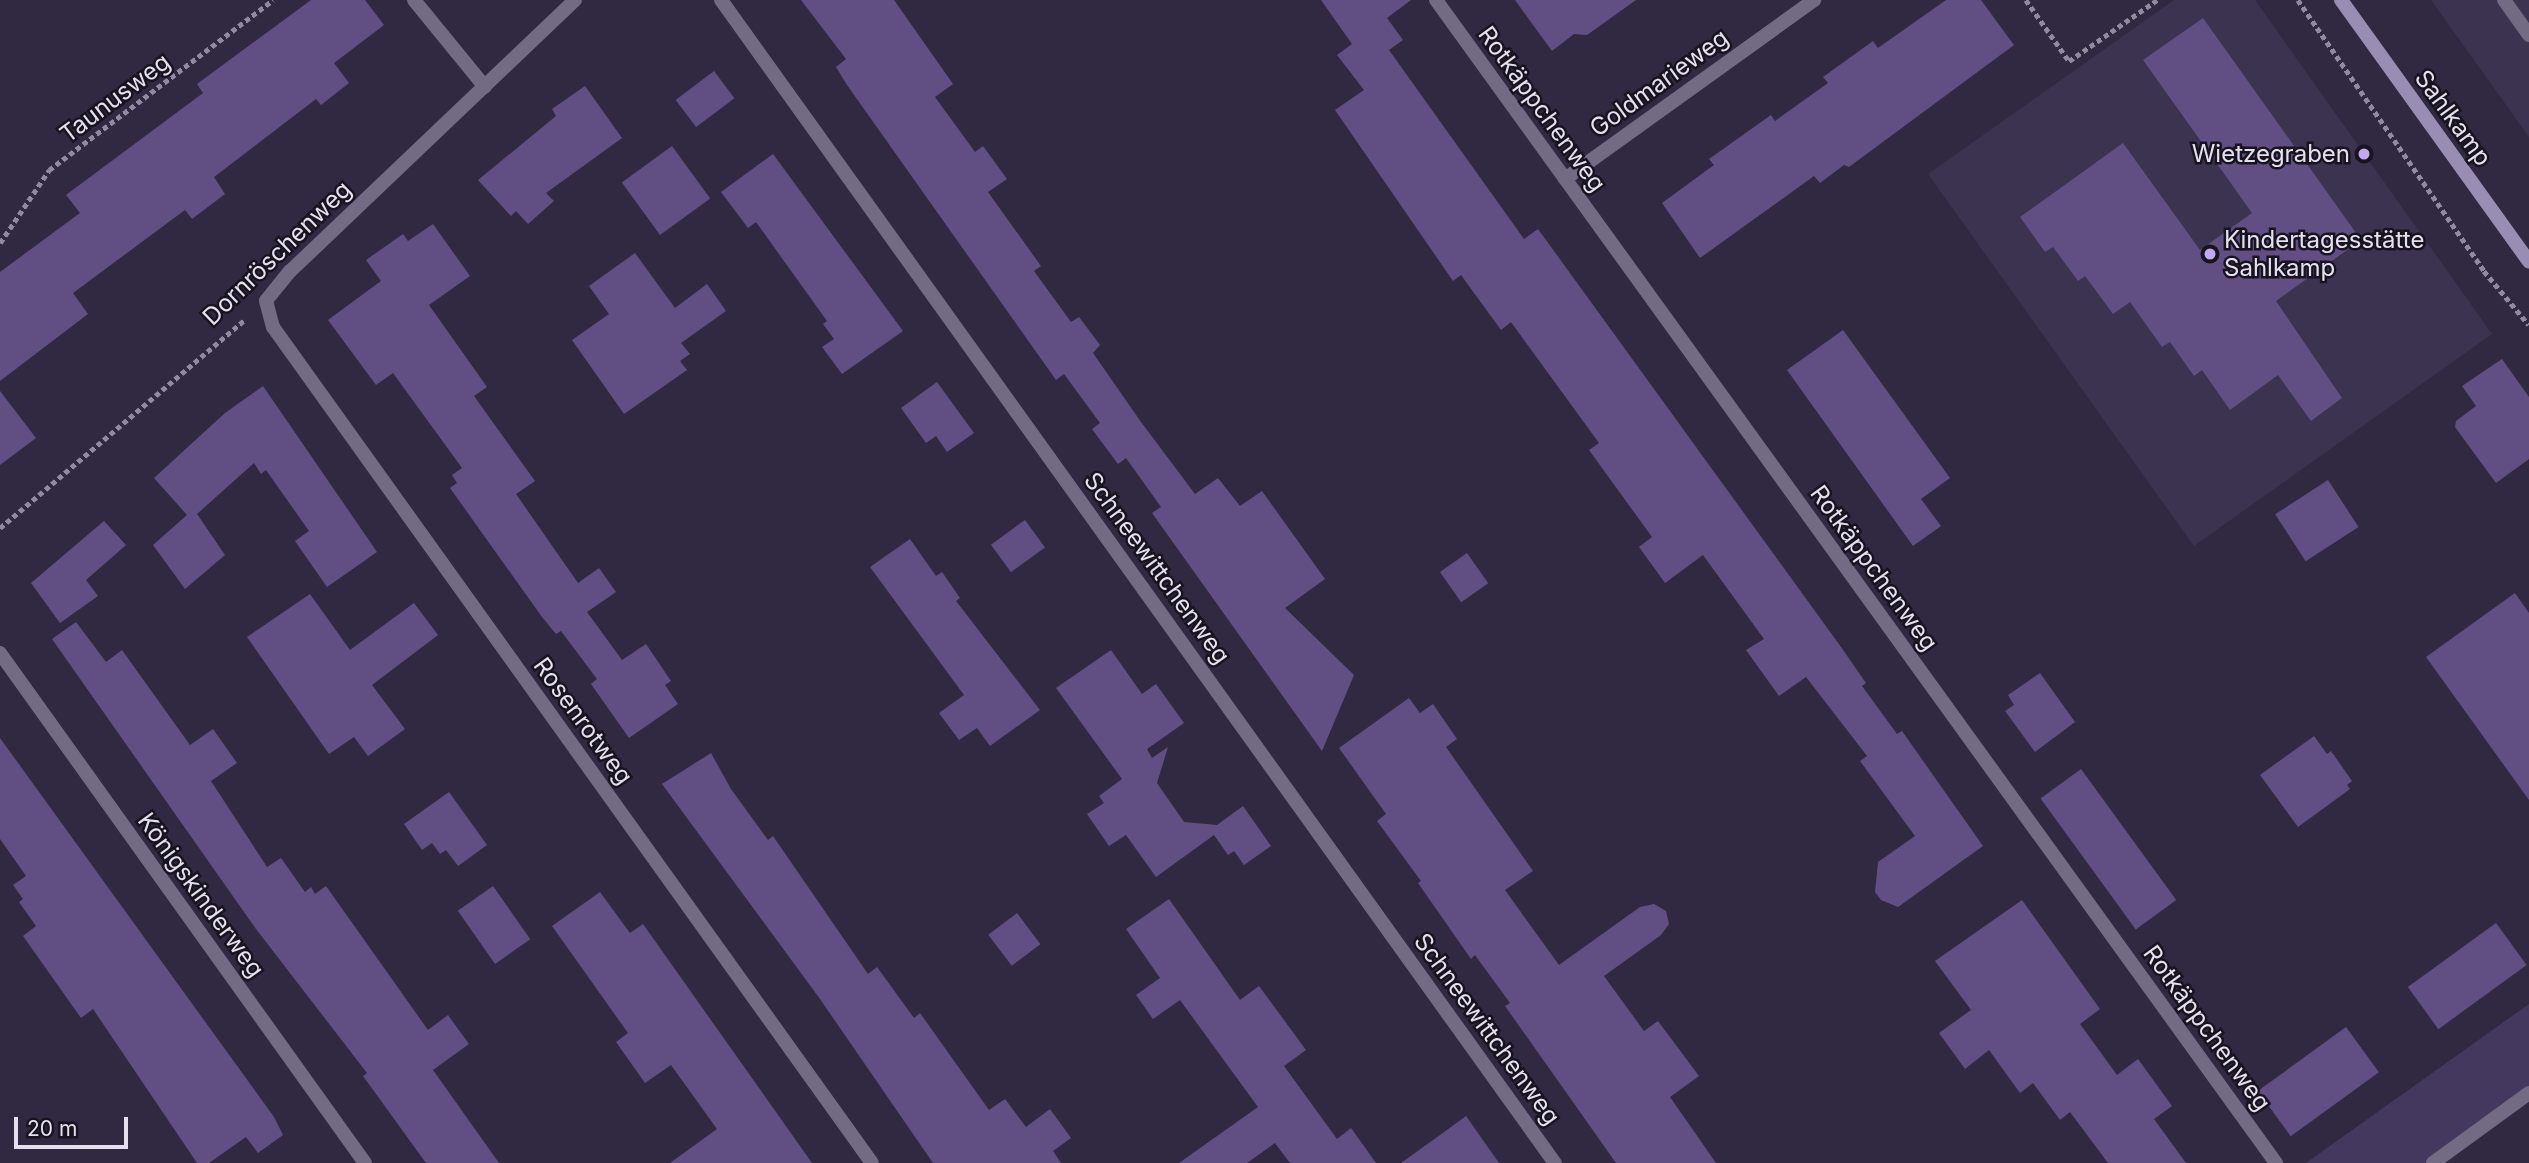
<!DOCTYPE html>
<meta charset="utf-8">
<style>
body{margin:0}
#map{position:relative;width:2529px;height:1163px;overflow:hidden;background:#312941;font-family:Inter,sans-serif}
div>[style]{position:absolute}
.built>*{inset:0;background:#3c3350}
.green>*{inset:0;background:#45385f}
.building>*{inset:0;background:#614f84;transform-origin:0 0}
.path>*{height:4.5px;margin-top:-2.25px;transform-origin:0;background:repeating-linear-gradient(90deg,#918b9f 0 5px,transparent 0 8.5px)}
.lane>*{height:14px;margin:-7px;padding:0 7px;transform-origin:7px;border-radius:7px;background:#726b83}
.street>*{height:14px;margin:-7px;padding:0 7px;transform-origin:7px;border-radius:7px;background:#726b83}
.secondary>*{height:14px;margin:-7px;padding:0 7px;transform-origin:7px;border-radius:7px;background:#998db3}
.dots>*{width:19px;height:19px;translate:-50% -50%;box-sizing:border-box;border:4px solid #17141f;border-radius:50%}
span{translate:-50% -50%;white-space:nowrap;text-align:center;line-height:1.15;-webkit-text-stroke:5px #17141f;paint-order:stroke}
.street-label{font-size:24px;color:#e5e0f0}
.poi-label{font-size:24px;color:#e5e0f0}
.right{translate:-100% -50%;text-align:right}
.left{translate:0 -50%;text-align:left}
.scale{position:absolute;left:14px;top:1117px;width:114px;height:32px;box-sizing:border-box;border:4px solid #e5e0f0;border-top:0;padding-left:9px;font-size:21px;line-height:24px;white-space:nowrap;color:#e5e0f0;-webkit-text-stroke:5px #17141f;paint-order:stroke}
</style>
<div id="map">
<div class="built">
<i style="clip-path:polygon(2174px 0,2255px 0,2492px 334px,2194px 546px,1928px 174px)"></i>
<i style="clip-path:polygon(2431px 0,2529px 0,2529px 137px)"></i>
</div>
<div class="green">
<i style="clip-path:polygon(2529px 1004px,2529px 1093px,2433px 1163px,2306px 1163px)"></i>
</div>
<div class="building">
<i style="clip-path:polygon(311px 0,365px 0,384px 25px,334px 63px,349px 83px,321px 105px,316px 99px,214px 177px,225px 194px,192px 219px,185px 210px,73px 293px,88px 314px,0 381px,0 272px,80px 213px,66px 195px,203px 93px,197px 84px)"></i>
<i style="clip-path:polygon(801px 0,894px 0,953px 84px,935px 97px,975px 152px,983px 146px,1007px 179px,988px 192px,1041px 266px,1034px 271px,1071px 322px,1079px 317px,1100px 345px,1093px 353px,1141px 422px,1195px 494px,1218px 478px,1240px 506px,1262px 491px,1325px 579px,1285px 608px,1354px 675px,1322px 751px,1152px 513px,1161px 507px,1126px 458px,1118px 464px,1092px 429px,1100px 423px,1064px 374px,1056px 380px,847px 85px,836px 67px,846px 59px)"></i>
<i style="clip-path:polygon(1321px 0,1411px 0,1387px 18px,1403px 40px,1389px 50px,1524px 239px,1538px 229px,1841px 647px,1866px 683px,1862px 686px,1897px 734px,1902px 731px,1983px 846px,1898px 907px,1881px 900px,1875px 892px,1878px 862px,1915px 836px,1860px 761px,1867px 756px,1806px 677px,1779px 696px,1746px 650px,1764px 639px,1703px 555px,1665px 583px,1639px 547px,1652px 537px,1589px 450px,1599px 443px,1511px 322px,1501px 330px,1461px 275px,1453px 281px,1335px 110px,1364px 90px,1337px 55px,1352px 44px)"></i>
<i style="clip-path:polygon(1515px 0,1636px 0,1587px 35px,1574px 34px,1552px 51px)"></i>
<i style="clip-path:polygon(1946px 0,1981px 0,2014px 45px,1849px 167px,1844px 165px,1820px 183px,1814px 176px,1700px 258px,1662px 203px,1714px 165px,1709px 159px,1771px 115px,1775px 121px,1828px 83px,1823px 77px,1873px 41px,1878px 48px)"></i>
<i style="clip-path:polygon(2203px 18px,2361px 240px,2276px 301px,2342px 398px,2311px 421px,2278px 375px,2230px 410px,2202px 370px,2194px 376px,2170px 342px,2162px 347px,2130px 302px,2113px 314px,2085px 276px,2078px 281px,2053px 247px,2045px 252px,2020px 217px,2123px 143px,2200px 250px,2252px 213px,2143px 60px)"></i>
<i style="left:714px;top:71px;width:34px;height:48px;rotate:53deg"></i>
<i style="clip-path:polygon(585px 86px,622px 138px,546px 193px,554px 201px,528px 224px,516px 211px,511px 216px,478px 180px,556px 116px,552px 109px)"></i>
<i style="left:672px;top:146px;width:65px;height:62px;rotate:54deg"></i>
<i style="clip-path:polygon(773px 154px,903px 331px,842px 374px,822px 347px,834px 339px,823px 324px,827px 321px,756px 222px,748px 228px,721px 192px)"></i>
<i style="clip-path:polygon(433px 224px,470px 276px,429px 305px,487px 387px,474px 396px,535px 481px,516px 494px,578px 583px,599px 568px,616px 592px,587px 612px,622px 660px,646px 644px,671px 681px,665px 685px,678px 704px,629px 738px,591px 684px,597px 679px,561px 631px,556px 634px,542px 617px,450px 488px,457px 483px,452px 475px,462px 468px,393px 373px,376px 385px,328px 320px,381px 281px,366px 260px,403px 234px,408px 241px)"></i>
<i style="clip-path:polygon(635px 253px,675px 308px,707px 284px,726px 311px,681px 343px,690px 354px,680px 361px,687px 370px,624px 414px,572px 340px,609px 314px,589px 286px)"></i>
<i style="clip-path:polygon(1843px 330px,1950px 478px,1921px 499px,1941px 526px,1913px 546px,1787px 370px)"></i>
<i style="clip-path:polygon(2502px 359px,2529px 397px,2529px 459px,2496px 483px,2455px 427px,2456px 421px,2476px 406px,2462px 386px)"></i>
<i style="clip-path:polygon(937px 382px,974px 433px,947px 452px,936px 436px,926px 443px,901px 408px)"></i>
<i style="clip-path:polygon(263px 386px,377px 552px,327px 587px,295px 541px,309px 531px,266px 470px,261px 474px,254px 463px,197px 514px,225px 555px,185px 589px,153px 545px,187px 515px,154px 478px,225px 413px)"></i>
<i style="clip-path:polygon(0 391px,36px 438px,0 465px)"></i>
<i style="left:2328px;top:480px;width:56px;height:63px;rotate:57deg"></i>
<i style="left:1025px;top:520px;width:34px;height:42px;rotate:54deg"></i>
<i style="clip-path:polygon(104px 521px,126px 545px,86px 580px,98px 596px,60px 623px,31px 583px)"></i>
<i style="clip-path:polygon(910px 539px,936px 576px,942px 572px,960px 598px,956px 601px,1040px 710px,990px 746px,977px 728px,959px 740px,939px 713px,964px 695px,870px 567px)"></i>
<i style="left:1467px;top:553px;width:37px;height:33px;rotate:55deg"></i>
<i style="clip-path:polygon(2515px 593px,2529px 613px,2529px 800px,2426px 657px)"></i>
<i style="clip-path:polygon(310px 594px,350px 650px,414px 603px,438px 635px,372px 685px,405px 729px,368px 756px,354px 737px,329px 754px,247px 637px)"></i>
<i style="clip-path:polygon(76px 622px,106px 662px,122px 650px,190px 745px,213px 729px,237px 763px,211px 781px,267px 867px,281px 858px,305px 892px,311px 887px,315px 894px,326px 886px,428px 1030px,448px 1015px,469px 1044px,433px 1070px,499px 1163px,426px 1163px,363px 1076px,367px 1073px,256px 929px,52px 639px)"></i>
<i style="clip-path:polygon(1111px 650px,1142px 694px,1156px 684px,1184px 723px,1147px 749px,1152px 758px,1168px 747px,1157px 783px,1184px 822px,1217px 825px,1243px 806px,1271px 846px,1244px 865px,1234px 851px,1228px 855px,1214px 835px,1156px 877px,1126px 835px,1109px 846px,1087px 814px,1104px 803px,1099px 796px,1122px 779px,1056px 688px)"></i>
<i style="clip-path:polygon(2040px 673px,2075px 722px,2035px 752px,2005px 711px,2014px 705px,2008px 695px)"></i>
<i style="clip-path:polygon(1409px 698px,1420px 713px,1433px 704px,1457px 739px,1446px 747px,1533px 871px,1505px 890px,1559px 965px,1640px 907px,1654px 904px,1666px 911px,1669px 924px,1661px 935px,1604px 976px,1644px 1031px,1658px 1021px,1699px 1076px,1670px 1097px,1716px 1163px,1616px 1163px,1505px 1006px,1510px 1003px,1475px 955px,1471px 959px,1418px 883px,1421px 881px,1377px 821px,1386px 814px,1339px 748px)"></i>
<i style="clip-path:polygon(2314px 736px,2327px 754px,2331px 751px,2352px 781px,2347px 785px,2350px 789px,2298px 827px,2260px 775px)"></i>
<i style="clip-path:polygon(0 738px,274px 1117px,283px 1135px,258px 1153px,246px 1137px,209px 1163px,197px 1163px,93px 1009px,81px 1018px,23px 936px,36px 926px,19px 902px,23px 899px,13px 885px,26px 876px,0 839px)"></i>
<i style="clip-path:polygon(711px 753px,731px 789px,768px 840px,773px 836px,868px 974px,877px 967px,914px 1018px,920px 1013px,989px 1110px,1005px 1099px,1026px 1127px,1050px 1109px,1071px 1138px,1053px 1151px,1061px 1163px,933px 1163px,820px 999px,662px 784px)"></i>
<i style="left:2081px;top:769px;width:162px;height:50px;rotate:54deg"></i>
<i style="clip-path:polygon(449px 792px,487px 845px,458px 866px,446px 850px,440px 854px,432px 843px,422px 850px,404px 824px)"></i>
<i style="left:493px;top:886px;width:65px;height:43px;rotate:55deg"></i>
<i style="clip-path:polygon(600px 892px,630px 933px,643px 924px,812px 1163px,670px 1163px,717px 1129px,671px 1065px,645px 1083px,616px 1042px,628px 1033px,552px 926px)"></i>
<i style="clip-path:polygon(1169px 899px,1240px 1000px,1259px 986px,1306px 1050px,1284px 1066px,1337px 1139px,1351px 1128px,1376px 1163px,1290px 1163px,1275px 1143px,1247px 1163px,1179px 1163px,1258px 1107px,1180px 1000px,1153px 1019px,1136px 995px,1160px 978px,1126px 929px)"></i>
<i style="clip-path:polygon(2022px 900px,2100px 1009px,2080px 1024px,2117px 1075px,2138px 1059px,2172px 1106px,2154px 1119px,2186px 1163px,2108px 1163px,2070px 1112px,2060px 1120px,2033px 1083px,2020px 1093px,1989px 1050px,1965px 1069px,1939px 1033px,1971px 1010px,1935px 961px)"></i>
<i style="left:1017px;top:913px;width:39px;height:36px;rotate:53deg"></i>
<i style="left:2496px;top:923px;width:52px;height:109px;rotate:54deg"></i>
<i style="left:2346px;top:1027px;width:56px;height:109px;rotate:54deg"></i>
<i style="clip-path:polygon(1466px 1116px,1499px 1163px,1401px 1163px,1440px 1135px)"></i>
</div>
<div class="path">
<i style="left:2026px;top:0;width:75px;rotate:54.8deg"></i>
<i style="left:2069px;top:61px;width:107px;rotate:-34.7deg"></i>
<i style="left:2298px;top:0;width:329px;rotate:55.5deg"></i>
<i style="left:2484px;top:271px;width:70px;rotate:50.2deg"></i>
<i style="left:0;top:243px;width:88px;rotate:-56.1deg"></i>
<i style="left:49px;top:170px;width:281px;rotate:-37.2deg"></i>
<i style="left:0;top:528px;width:321px;rotate:-40.4deg"></i>
</div>
<div class="lane">
<i style="left:2504px;top:0;width:43px;rotate:54.5deg"></i>
</div>
<div class="street">
<i style="left:414px;top:0;width:112px;rotate:50.8deg"></i>
<i style="left:575px;top:0;width:393px;rotate:136.4deg"></i>
<i style="left:290px;top:271px;width:38px;rotate:129deg"></i>
<i style="left:266px;top:301px;width:27px;rotate:75deg"></i>
<i style="left:273px;top:327px;width:1028px;rotate:54.38deg"></i>
<i style="left:721px;top:0;width:1431px;rotate:54.36deg"></i>
<i style="left:1436px;top:0;width:1435px;rotate:54.16deg"></i>
<i style="left:1565px;top:179px;width:307px;rotate:-35.7deg"></i>
<i style="left:0;top:653px;width:627px;rotate:54.41deg"></i>
<i style="left:2433px;top:1163px;width:119px;rotate:-36.1deg"></i>
</div>
<div class="secondary">
<i style="left:2341px;top:0;width:322px;rotate:54.3deg"></i>
</div>
<div class="dots">
<i style="left:2364px;top:154px;background:#c1a8f3"></i>
<i style="left:2210px;top:254px;background:#c1a8f3"></i>
</div>
<div class="street-label">
<span style="left:1659px;top:83px;rotate:-36deg">Goldmarieweg</span>
<span style="left:115px;top:98px;rotate:-37deg">Taunusweg</span>
<span style="left:1542px;top:109px;rotate:54deg">Rotkäppchenweg</span>
<span style="left:2453px;top:118px;rotate:54deg">Sahlkamp</span>
<span style="left:277px;top:253px;rotate:-44deg">Dornröschenweg</span>
<span style="left:1157px;top:568px;rotate:54deg">Schneewittchenweg</span>
<span style="left:1874px;top:568px;rotate:54deg">Rotkäppchenweg</span>
<span style="left:583px;top:721px;rotate:54deg">Rosenrotweg</span>
<span style="left:201px;top:895px;rotate:54deg">Königskinderweg</span>
<span style="left:2207px;top:1028px;rotate:54deg">Rotkäppchenweg</span>
<span style="left:1487px;top:1029px;rotate:54deg">Schneewittchenweg</span>
</div>
<div class="poi-label">
<span class="right" style="left:2350px;top:154px">Wietzegraben</span>
<span class="left" style="left:2224px;top:254px">Kindertagesstätte<br>Sahlkamp</span>
</div>
<div class="scale">20 m</div>
</div>
